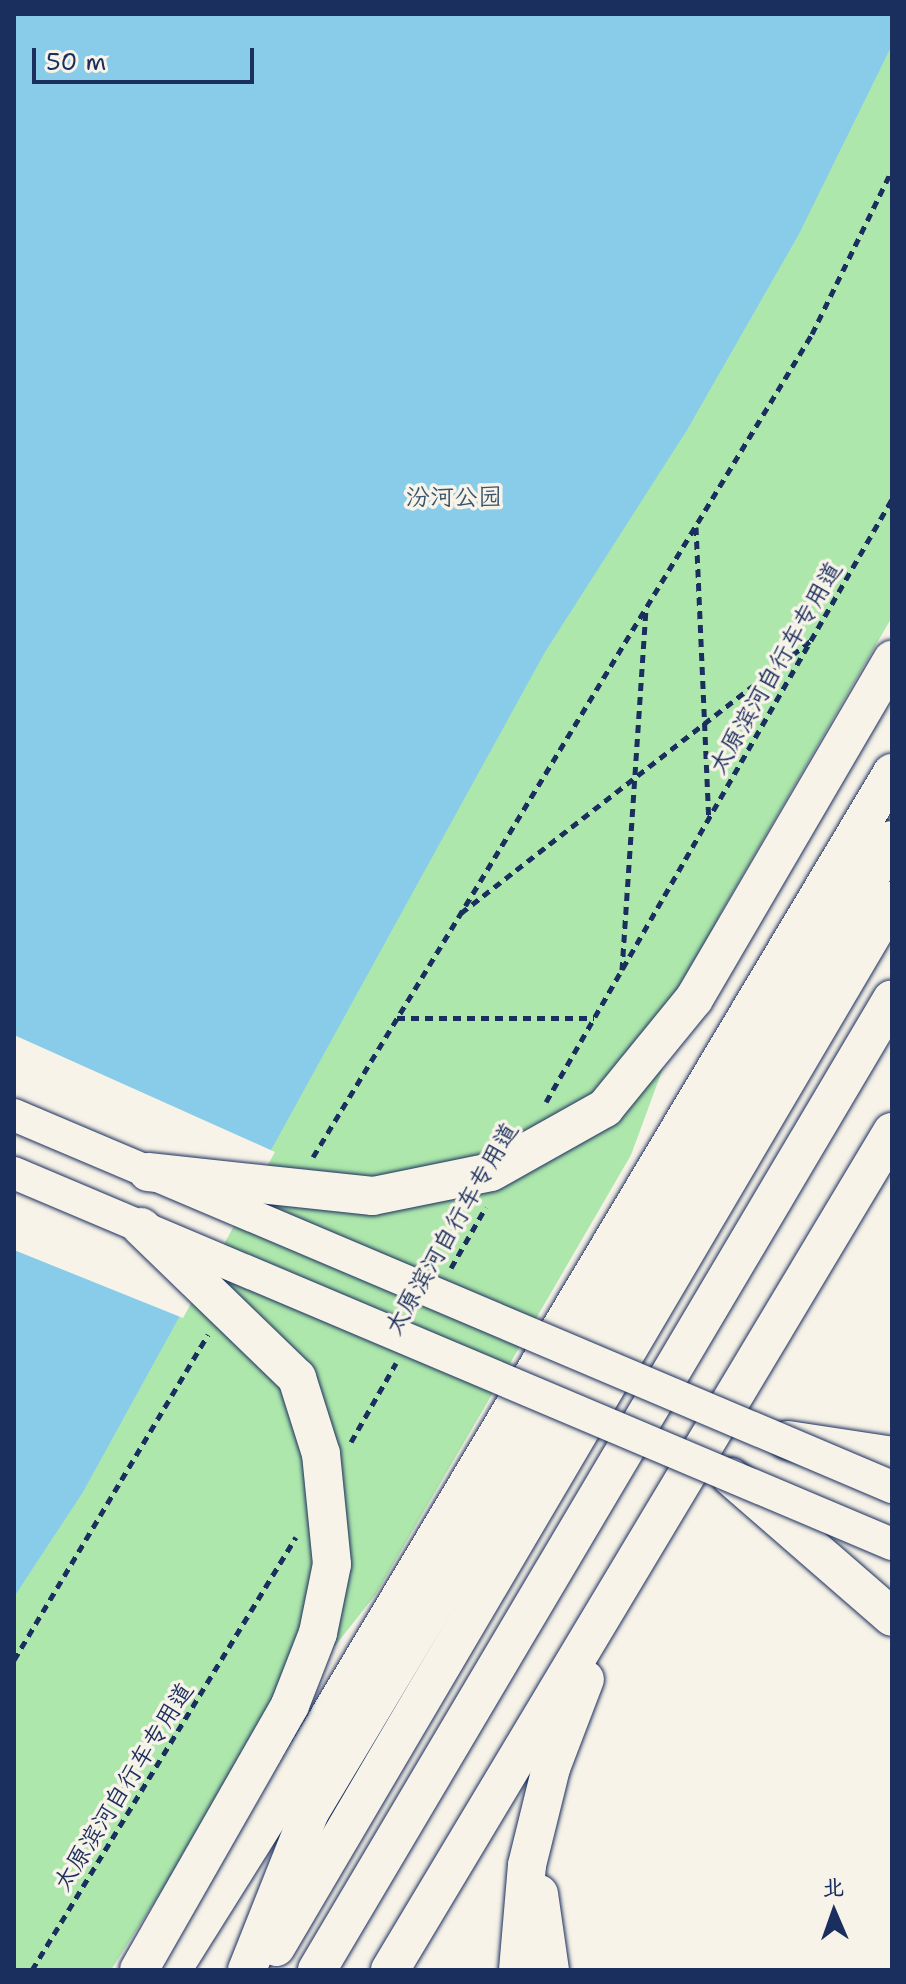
<!DOCTYPE html>
<meta charset="utf-8">
<style>
body{margin:0}
#map{position:relative;width:906px;height:1984px;overflow:hidden;background:#f7f3e8;font-family:"Shantell Sans","LXGW WenKai TC",sans-serif}
div>[style]{position:absolute}
.green>*{inset:0;background:#ade7ac}
.water>*{inset:0;background:#88cce9}
.pier>*{inset:0;background:#f7f3e8}
.path>*{height:5px;margin-top:-2.5px;transform-origin:0;background:repeating-linear-gradient(90deg,#1b2f5e 0 8px,transparent 0 14px)}
.roads{filter:drop-shadow(0 0 2px #1b2f5e) drop-shadow(0 0 2px #1b2f5e)}
.trunk>*{height:38px;margin:-19px;padding:0 19px;transform-origin:19px;border-radius:19px;background:#f7f3e8}
.bridges{filter:drop-shadow(0 0 2px #1b2f5e) drop-shadow(0 0 2px #1b2f5e)}
.secondary-bridge>*{height:32px;margin:-16px;padding:0 16px;transform-origin:16px;border-radius:16px;background:#f7f3e8}
.trunk-bridge>*{height:38px;margin:-19px;padding:0 19px;transform-origin:19px;border-radius:19px;background:#f7f3e8}
span{translate:-50% -50%;white-space:nowrap;text-align:center;line-height:1.15;-webkit-text-stroke:7px #f7f3e8;paint-order:stroke}
.park-label{font-size:24px;color:#38546e}
.street-label{font-size:24px;color:#1b2f5e}
.frame{position:absolute;inset:0;border:16px solid #1b2f5e;pointer-events:none}
.north{position:absolute;left:794px;top:1872px;width:80px;height:80px;-webkit-text-stroke:6px #f7f3e8;paint-order:stroke;rotate:358deg;font-size:22px;font-weight:700;line-height:32px;text-align:center;color:#1b2f5e}
.north::after{content:'';display:block;margin:auto;width:28px;height:36px;background:#1b2f5e;clip-path:polygon(50% 0,100% 100%,50% 72%,0 100%)}
.scale{position:absolute;left:32px;top:48px;width:222px;height:36px;box-sizing:border-box;border:4px solid #1b2f5e;border-top:0;padding-left:10px;font-size:24px;line-height:28px;white-space:nowrap;color:#1b2f5e;-webkit-text-stroke:6px #f7f3e8;paint-order:stroke}
</style>
<div id="map">
<div class="green">
<i style="clip-path:polygon(14px 14px,892px 14px,892px 617px,719px 916px,631px 1155px,376px 1594px,247px 1757px,111px 1970px,14px 1970px)"></i>
</div>
<div class="water">
<i style="clip-path:polygon(14px 14px,892px 14px,892px 45px,799px 234px,687px 430px,545px 652px,83px 1492px,14px 1597px)"></i>
</div>
<div class="pier">
<i style="clip-path:polygon(14px 1035px,275px 1152px,183px 1318px,14px 1250px)"></i>
</div>
<div class="path">
<i style="left:696px;top:527px;width:294px;rotate:87.5deg"></i>
<i style="left:461px;top:913px;width:446px;rotate:-37.9deg"></i>
<i style="left:622px;top:970px;width:362px;rotate:-86.2deg"></i>
<i style="left:397px;top:1018px;width:197px"></i>
<i style="left:546px;top:1102px;width:695px;rotate:-60.15deg"></i>
<i style="left:313px;top:1157px;width:962px;rotate:-58.77deg"></i>
<i style="left:812px;top:334px;width:182px;rotate:-64deg"></i>
<i style="left:451px;top:1268px;width:70px;rotate:-60.2deg"></i>
<i style="left:351px;top:1442px;width:91px;rotate:-60.3deg"></i>
<i style="left:14px;top:1660px;width:379px;rotate:-59.2deg"></i>
<i style="left:32px;top:1970px;width:507px;rotate:-58.63deg"></i>
</div>
<div class="roads">
<div class="trunk">
<i style="left:788px;top:1440px;width:105px;rotate:8.7deg"></i>
<i style="left:731px;top:1477px;width:213px;rotate:41deg"></i>
<i style="left:539px;top:1894px;width:77px;rotate:81.8deg"></i>
<i style="left:276px;top:1947px;width:1214px;rotate:-59.51deg"></i>
<i style="left:172px;top:1970px;width:222px;rotate:-57.9deg"></i>
<i style="left:290px;top:1782px;width:1175px;rotate:-59.18deg"></i>
<i style="left:247px;top:1970px;width:170px;rotate:-68.3deg"></i>
<i style="left:310px;top:1812px;width:1133px;rotate:-59.09deg"></i>
<i style="left:317px;top:1970px;width:1128px;rotate:-59.37deg"></i>
<i style="left:390px;top:1970px;width:977px;rotate:-59.08deg"></i>
<i style="left:518px;top:1970px;width:105px;rotate:-85.1deg"></i>
<i style="left:527px;top:1865px;width:100px;rotate:-76.1deg"></i>
<i style="left:551px;top:1768px;width:95px;rotate:-69.1deg"></i>
</div>
</div>
<div class="bridges">
<div class="secondary-bridge">
<i style="left:14px;top:1115px;width:954px;rotate:22.96deg"></i>
<i style="left:14px;top:1173px;width:953px;rotate:22.91deg"></i>
</div>
<div class="trunk-bridge">
<i style="left:148px;top:1172px;width:226px;rotate:6.1deg"></i>
<i style="left:373px;top:1196px;width:120px;rotate:-11.5deg"></i>
<i style="left:491px;top:1172px;width:131px;rotate:-29.3deg"></i>
<i style="left:605px;top:1108px;width:141px;rotate:-50.8deg"></i>
<i style="left:694px;top:999px;width:393px;rotate:-59.7deg"></i>
<i style="left:139px;top:1970px;width:305px;rotate:-60.3deg"></i>
<i style="left:290px;top:1705px;width:77px;rotate:-68.7deg"></i>
<i style="left:318px;top:1633px;width:70px;rotate:-78.5deg"></i>
<i style="left:332px;top:1564px;width:111px;rotate:-95.7deg"></i>
<i style="left:321px;top:1454px;width:80px;rotate:-107.5deg"></i>
<i style="left:297px;top:1378px;width:217px;rotate:-135.9deg"></i>
</div>
</div>
<div class="park-label">
<span style="left:454px;top:498px">汾河公园</span>
</div>
<div class="street-label">
<span style="left:776px;top:668px;rotate:-60deg">太原滨河自行车专用道</span>
<span style="left:452px;top:1229px;rotate:-60deg">太原滨河自行车专用道</span>
<span style="left:124px;top:1787px;rotate:-58deg">太原滨河自行车专用道</span>
</div>
<div class="frame"></div>
<div class="north">北</div>
<div class="scale">50 m</div>
</div>
